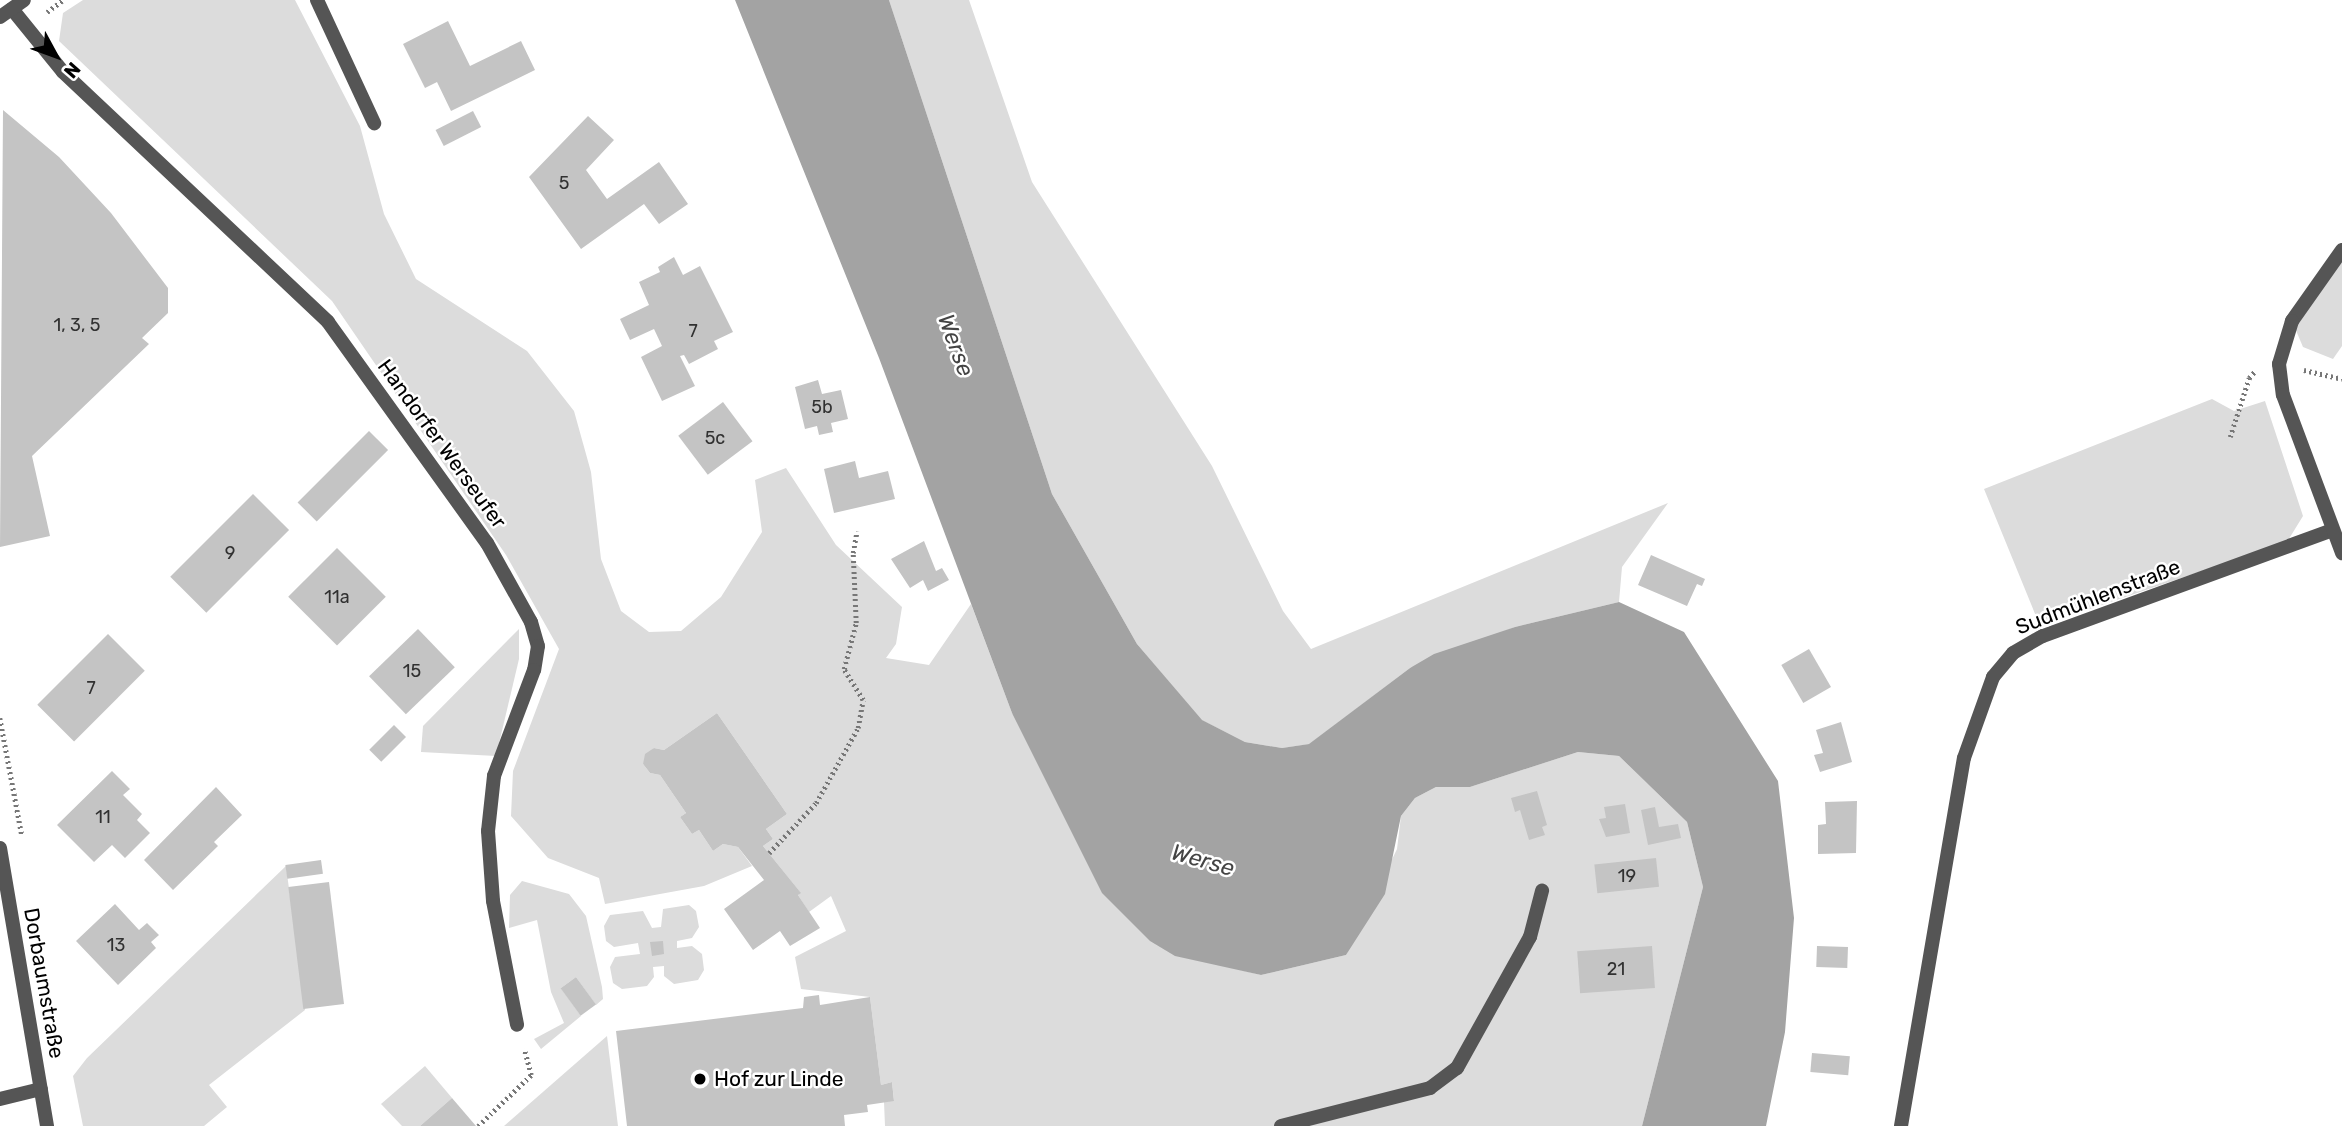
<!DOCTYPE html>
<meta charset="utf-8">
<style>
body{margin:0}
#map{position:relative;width:2342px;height:1126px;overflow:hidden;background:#fff;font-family:Rubik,sans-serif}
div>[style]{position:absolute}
.green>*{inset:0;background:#dcdcdc}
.water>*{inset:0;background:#a3a3a3}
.building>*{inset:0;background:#c4c4c4;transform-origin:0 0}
.path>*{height:4.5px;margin-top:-2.25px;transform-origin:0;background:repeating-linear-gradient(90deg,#777 0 2px,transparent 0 5.5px)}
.service>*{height:14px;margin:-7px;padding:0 7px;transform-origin:7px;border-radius:7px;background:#555}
.minor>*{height:14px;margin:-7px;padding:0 7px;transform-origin:7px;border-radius:7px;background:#555}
.tertiary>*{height:14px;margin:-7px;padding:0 7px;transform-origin:7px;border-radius:7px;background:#555}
.dots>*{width:19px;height:19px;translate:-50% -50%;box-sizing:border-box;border:4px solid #fff;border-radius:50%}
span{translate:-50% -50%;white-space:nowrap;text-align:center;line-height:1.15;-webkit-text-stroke:5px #fff;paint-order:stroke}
.number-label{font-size:18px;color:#313131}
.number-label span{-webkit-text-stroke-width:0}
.street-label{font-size:21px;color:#000}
.poi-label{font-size:21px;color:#000}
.left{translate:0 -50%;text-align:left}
.water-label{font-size:23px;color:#444;font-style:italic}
.north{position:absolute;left:21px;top:21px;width:70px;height:70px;-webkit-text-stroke:5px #fff;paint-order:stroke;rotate:131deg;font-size:19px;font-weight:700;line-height:28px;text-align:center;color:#000}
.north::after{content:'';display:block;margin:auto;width:24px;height:32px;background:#000;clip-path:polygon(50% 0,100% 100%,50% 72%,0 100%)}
</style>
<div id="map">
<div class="green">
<i style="clip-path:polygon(83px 0,295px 0,360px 126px,384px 214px,416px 279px,527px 351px,574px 411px,591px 472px,601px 559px,621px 611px,649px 632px,681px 631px,721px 597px,762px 532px,755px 480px,786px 468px,836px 545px,902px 607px,896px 644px,886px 658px,929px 665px,971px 604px,1012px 713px,1221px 965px,1261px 975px,1346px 955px,1397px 849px,1401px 816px,1415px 798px,1436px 787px,1470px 787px,1578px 752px,1619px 756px,1687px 822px,1703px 887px,1642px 1126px,885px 1126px,884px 1102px,894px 1100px,892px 1082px,881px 1085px,870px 997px,801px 989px,795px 957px,846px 931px,831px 896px,809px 912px,798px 895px,800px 892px,763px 846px,773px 839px,766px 829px,787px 814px,717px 713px,664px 750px,654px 748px,643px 764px,650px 773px,660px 775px,686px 813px,680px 817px,692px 834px,699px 830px,713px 851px,723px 844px,738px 847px,752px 866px,704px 886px,605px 904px,599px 878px,548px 858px,511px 816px,513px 771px,559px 649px,506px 555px,332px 301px,59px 41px,63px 13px)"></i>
<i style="clip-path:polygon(889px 0,969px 0,1032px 182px,1212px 466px,1283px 611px,1311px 649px,1668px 503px,1622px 567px,1619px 602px,1515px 627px,1410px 668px,1310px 744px,1282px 748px,1245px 742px,1201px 720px,1137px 644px,1052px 494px)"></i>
<i style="clip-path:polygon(2342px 250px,2342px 346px,2333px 359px,2303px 347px,2292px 321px)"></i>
<i style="clip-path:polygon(2212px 399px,2234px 411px,2265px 401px,2303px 516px,2287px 542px,2040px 626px,1984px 489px)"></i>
<i style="clip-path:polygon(519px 629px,519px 659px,496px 756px,421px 752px,423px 726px)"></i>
<i style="clip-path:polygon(286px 866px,305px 1010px,209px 1085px,227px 1107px,204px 1126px,83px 1126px,73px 1076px,87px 1058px)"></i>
<i style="clip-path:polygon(522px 881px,569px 894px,586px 916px,602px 987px,603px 999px,596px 1005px,576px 977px,561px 988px,581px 1016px,541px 1049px,534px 1039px,564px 1023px,551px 992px,537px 920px,509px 928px,510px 895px)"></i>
<i style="clip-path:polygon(689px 905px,696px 911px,699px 927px,692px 938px,677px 941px,677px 948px,692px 946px,702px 954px,704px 970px,698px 980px,674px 984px,664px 976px,664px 966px,653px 967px,654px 977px,647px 986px,622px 989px,613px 983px,610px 967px,615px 957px,640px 954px,638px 943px,614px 947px,606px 941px,604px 926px,610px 915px,643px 911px,652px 928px,661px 927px,663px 909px)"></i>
<i style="clip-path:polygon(607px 1036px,618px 1126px,504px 1126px)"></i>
<i style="clip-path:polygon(425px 1066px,452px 1098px,420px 1126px,402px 1126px,381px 1104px)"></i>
</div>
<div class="water">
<i style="clip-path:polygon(735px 0,889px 0,1052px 494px,1137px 644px,1202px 720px,1245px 742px,1282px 748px,1309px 744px,1410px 668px,1434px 654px,1515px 627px,1619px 602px,1684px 632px,1778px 781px,1794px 918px,1785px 1032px,1766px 1126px,1642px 1126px,1703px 887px,1687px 822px,1619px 756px,1578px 752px,1470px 787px,1436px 787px,1415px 798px,1401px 816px,1385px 894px,1346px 955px,1261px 975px,1175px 956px,1150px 941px,1102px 893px,1012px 713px,879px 358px)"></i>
</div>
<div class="building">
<i style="clip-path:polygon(448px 21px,470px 66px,521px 41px,535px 70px,451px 111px,437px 82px,425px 88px,403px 44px)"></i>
<i style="clip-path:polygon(3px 110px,59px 157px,111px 213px,168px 288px,168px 313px,142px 338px,149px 344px,32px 456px,50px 536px,0 547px)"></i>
<i style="left:473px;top:111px;width:18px;height:42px;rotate:63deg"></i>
<i style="clip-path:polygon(588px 116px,614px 140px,586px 170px,607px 199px,659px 162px,688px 204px,659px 224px,644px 204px,581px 249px,529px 177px)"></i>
<i style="clip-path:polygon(674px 257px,683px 275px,700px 266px,733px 332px,714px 341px,718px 349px,689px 364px,684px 355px,680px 356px,695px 386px,662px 401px,641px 357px,662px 346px,654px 329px,630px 340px,620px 319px,649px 305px,639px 282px,660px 272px,658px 267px)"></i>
<i style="clip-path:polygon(818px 380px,822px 394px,841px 390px,848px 419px,831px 423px,833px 432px,819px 435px,817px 426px,805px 429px,795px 387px)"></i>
<i style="left:723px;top:402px;width:49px;height:56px;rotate:53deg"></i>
<i style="left:369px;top:431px;width:27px;height:101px;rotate:45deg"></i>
<i style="clip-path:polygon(855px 461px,859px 478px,888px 471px,895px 499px,834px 513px,824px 469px)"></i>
<i style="left:253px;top:494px;width:51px;height:117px;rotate:45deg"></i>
<i style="clip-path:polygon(924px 541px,936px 571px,942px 568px,949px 580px,928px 591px,923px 580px,910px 588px,891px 559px)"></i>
<i style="left:337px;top:548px;width:69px;height:69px;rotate:45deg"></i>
<i style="clip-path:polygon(1651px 555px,1705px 579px,1702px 586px,1697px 584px,1687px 606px,1638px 585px)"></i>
<i style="left:418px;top:629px;width:53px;height:68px;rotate:46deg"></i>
<i style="left:108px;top:634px;width:52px;height:100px;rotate:45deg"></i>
<i style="left:1809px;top:649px;width:44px;height:32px;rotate:60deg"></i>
<i style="clip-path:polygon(717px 713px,787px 814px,766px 829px,773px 839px,763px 846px,801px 893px,798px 895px,820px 928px,790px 946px,780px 931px,753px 950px,724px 909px,764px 880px,738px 847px,723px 844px,713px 851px,699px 830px,692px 834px,680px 817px,686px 813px,660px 775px,650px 773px,643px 764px,645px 754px,654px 748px,664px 750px)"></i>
<i style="clip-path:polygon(1841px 722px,1852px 762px,1820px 772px,1814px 755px,1823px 753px,1816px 730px)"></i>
<i style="left:394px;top:725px;width:17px;height:35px;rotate:45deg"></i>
<i style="clip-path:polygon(112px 771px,130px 789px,123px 795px,142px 814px,137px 820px,150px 833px,125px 858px,112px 845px,94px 862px,57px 825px)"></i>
<i style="clip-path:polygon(216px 787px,242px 815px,214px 842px,218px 846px,173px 890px,144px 860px)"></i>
<i style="clip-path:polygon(1537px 791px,1547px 825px,1542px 827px,1545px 835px,1529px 840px,1520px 810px,1515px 812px,1511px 798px)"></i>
<i style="clip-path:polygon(1857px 801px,1856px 853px,1818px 854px,1818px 825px,1826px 824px,1825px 802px)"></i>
<i style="clip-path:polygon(1625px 804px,1630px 833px,1606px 837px,1599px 819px,1606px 818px,1604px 807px)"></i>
<i style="clip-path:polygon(1655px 807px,1659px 827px,1678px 824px,1681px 838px,1648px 845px,1641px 810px)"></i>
<i style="left:1656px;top:858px;width:29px;height:62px;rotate:84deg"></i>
<i style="left:321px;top:860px;width:14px;height:36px;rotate:82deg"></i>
<i style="left:329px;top:882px;width:123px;height:41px;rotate:83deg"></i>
<i style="clip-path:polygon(115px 904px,139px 930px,147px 923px,159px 935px,151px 942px,156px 948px,118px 985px,76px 941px)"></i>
<i style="clip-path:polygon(663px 941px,664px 954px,652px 956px,650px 942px)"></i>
<i style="left:1652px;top:946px;width:42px;height:75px;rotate:86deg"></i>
<i style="left:1817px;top:946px;width:31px;height:21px;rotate:2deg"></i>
<i style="left:576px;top:977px;width:34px;height:19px;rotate:54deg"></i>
<i style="clip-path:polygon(819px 995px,820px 1005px,870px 997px,881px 1085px,892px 1082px,894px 1101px,867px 1105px,868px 1112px,844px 1115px,845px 1126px,627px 1126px,616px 1031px,803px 1008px,804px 997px)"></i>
<i style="left:1812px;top:1053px;width:38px;height:19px;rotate:5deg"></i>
<i style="clip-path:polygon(452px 1098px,476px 1126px,420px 1126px)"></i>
</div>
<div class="path">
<i style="left:47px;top:12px;width:20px;rotate:-37deg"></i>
<i style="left:2304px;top:370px;width:39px;rotate:13deg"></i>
<i style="left:2230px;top:437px;width:62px;rotate:-72.1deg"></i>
<i style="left:2249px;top:378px;width:9px;rotate:-49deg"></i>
<i style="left:0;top:718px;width:119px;rotate:79.4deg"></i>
<i style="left:769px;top:853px;width:69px;rotate:-46.8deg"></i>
<i style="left:816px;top:803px;width:86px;rotate:-60.8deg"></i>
<i style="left:858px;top:728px;width:28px;rotate:-80deg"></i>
<i style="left:863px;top:700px;width:36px;rotate:-122deg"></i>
<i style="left:844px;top:669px;width:48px;rotate:-75.4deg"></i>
<i style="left:856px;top:623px;width:70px;rotate:-92.5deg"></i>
<i style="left:853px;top:553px;width:22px;rotate:-80deg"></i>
<i style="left:478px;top:1126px;width:74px;rotate:-43.9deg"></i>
<i style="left:531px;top:1075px;width:27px;rotate:-105deg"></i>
</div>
<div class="service">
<i style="left:317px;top:0;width:136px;rotate:65.1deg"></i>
<i style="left:12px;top:9px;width:81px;rotate:51deg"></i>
<i style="left:63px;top:72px;width:364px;rotate:43.3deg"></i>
<i style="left:328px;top:322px;width:272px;rotate:54.3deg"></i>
<i style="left:487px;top:543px;width:90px;rotate:60.9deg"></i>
<i style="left:531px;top:622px;width:25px;rotate:74deg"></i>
<i style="left:538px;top:646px;width:24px;rotate:99deg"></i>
<i style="left:534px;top:670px;width:113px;rotate:110.7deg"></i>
<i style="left:494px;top:776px;width:55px;rotate:96.2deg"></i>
<i style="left:488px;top:831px;width:70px;rotate:85.9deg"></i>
<i style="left:493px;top:901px;width:126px;rotate:79deg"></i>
<i style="left:1901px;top:1126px;width:373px;rotate:-80.3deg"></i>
<i style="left:1964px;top:758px;width:86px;rotate:-70.3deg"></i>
<i style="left:1993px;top:677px;width:31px;rotate:-50deg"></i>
<i style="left:2013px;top:653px;width:34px;rotate:-30deg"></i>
<i style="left:2043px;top:636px;width:308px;rotate:-20.1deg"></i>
</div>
<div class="minor">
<i style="left:2342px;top:250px;width:87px;rotate:125.2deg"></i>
<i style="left:2292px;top:321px;width:45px;rotate:106.8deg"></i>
<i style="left:2279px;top:364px;width:31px;rotate:83deg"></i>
<i style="left:2283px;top:395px;width:169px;rotate:69.5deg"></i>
<i style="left:0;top:1099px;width:42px;rotate:-13.7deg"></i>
<i style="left:1281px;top:1126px;width:154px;rotate:-14.3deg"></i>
<i style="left:1430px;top:1088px;width:34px;rotate:-37deg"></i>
<i style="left:1457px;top:1068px;width:150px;rotate:-60.9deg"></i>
<i style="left:1530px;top:937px;width:48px;rotate:-75.4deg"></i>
</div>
<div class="tertiary">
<i style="left:0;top:17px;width:29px;rotate:-35deg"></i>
<i style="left:0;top:848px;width:282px;rotate:80.4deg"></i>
</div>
<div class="dots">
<i style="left:700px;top:1079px;background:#000"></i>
</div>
<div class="number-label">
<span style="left:564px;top:183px">5</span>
<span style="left:77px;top:325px">1, 3, 5</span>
<span style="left:693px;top:331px">7</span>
<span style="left:822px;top:407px">5b</span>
<span style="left:715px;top:438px">5c</span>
<span style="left:230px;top:553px">9</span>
<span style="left:337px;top:597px">11a</span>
<span style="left:412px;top:671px">15</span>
<span style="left:91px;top:688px">7</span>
<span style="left:103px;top:817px">11</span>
<span style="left:1627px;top:876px">19</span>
<span style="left:116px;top:945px">13</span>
<span style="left:1616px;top:969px">21</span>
</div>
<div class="street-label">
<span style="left:442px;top:444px;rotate:54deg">Handorfer Werseufer</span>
<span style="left:2098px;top:597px;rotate:-21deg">Sudmühlenstraße</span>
<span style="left:44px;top:983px;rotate:80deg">Dorbaumstraße</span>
</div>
<div class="poi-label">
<span class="left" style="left:714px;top:1079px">Hof zur Linde</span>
</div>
<div class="water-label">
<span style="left:956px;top:345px;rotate:70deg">Werse</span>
<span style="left:1203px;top:860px;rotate:16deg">Werse</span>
</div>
<div class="north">N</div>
</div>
